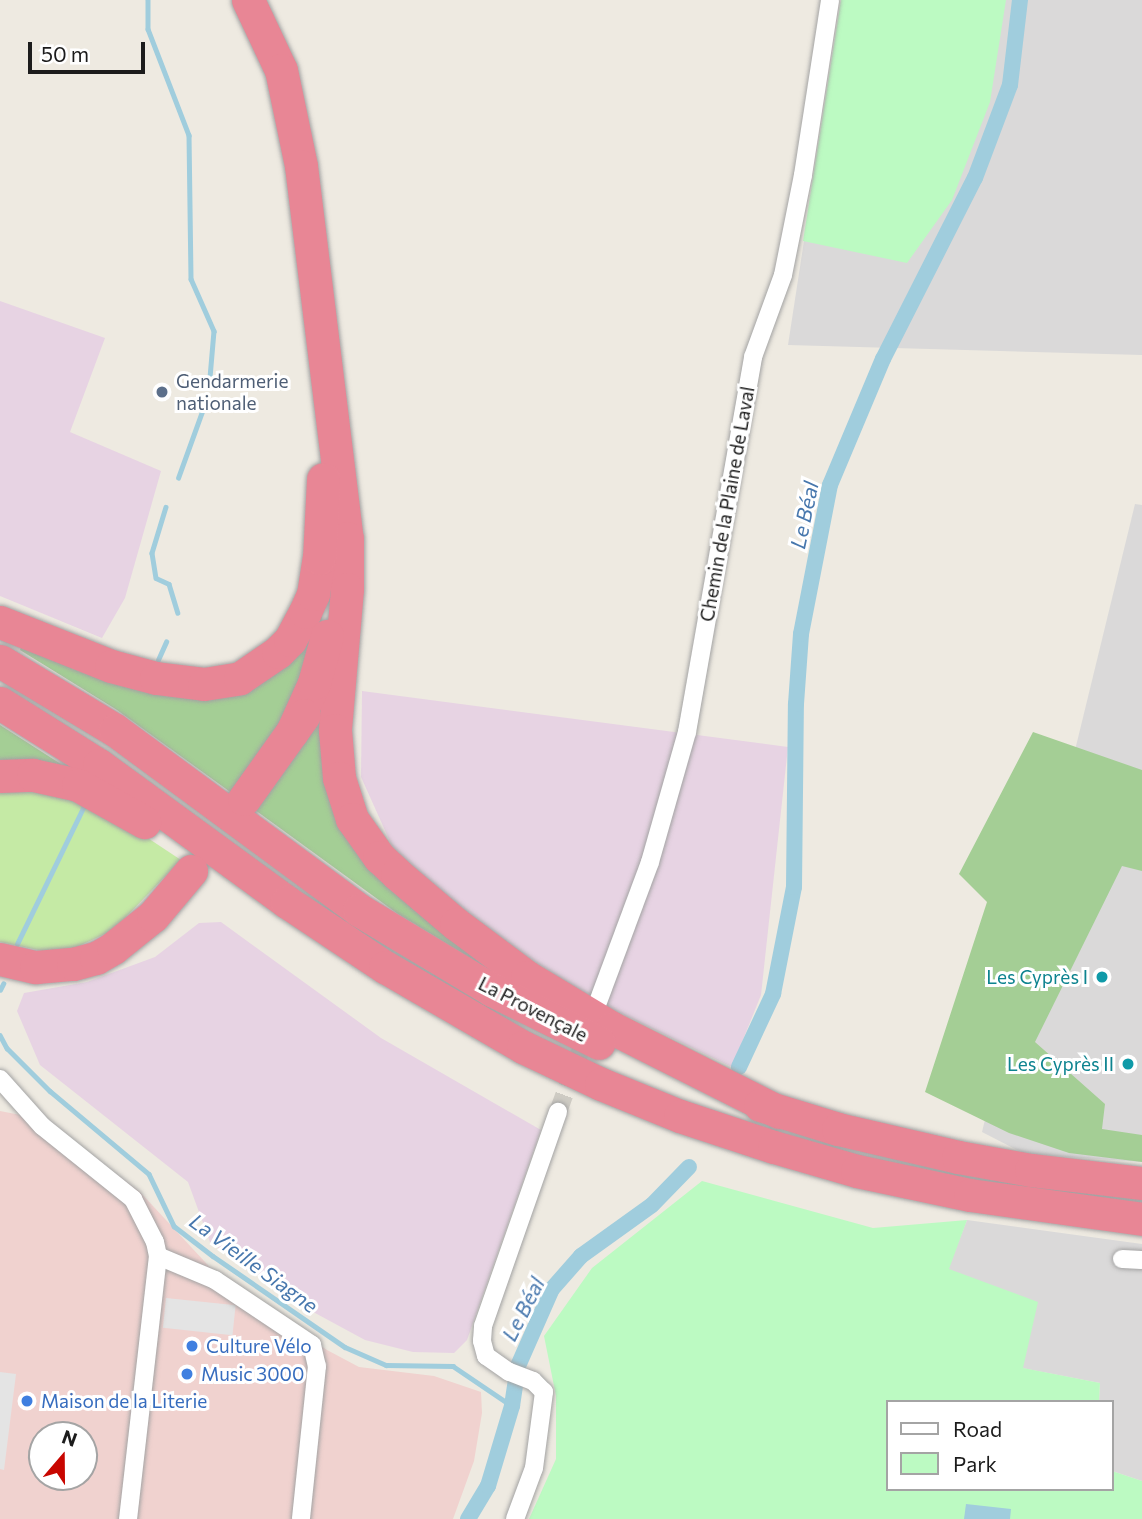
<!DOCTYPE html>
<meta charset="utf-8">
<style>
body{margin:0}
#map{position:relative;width:1142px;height:1519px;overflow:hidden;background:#eeeae1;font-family:Commissioner,sans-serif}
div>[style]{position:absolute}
.residential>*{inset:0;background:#dad9d9}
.commercial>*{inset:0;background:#f0d2cf}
.industrial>*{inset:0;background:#e7d3e3}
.grass>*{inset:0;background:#c5eaa5}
.forest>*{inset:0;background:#a4ce95}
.park>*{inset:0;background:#bcfac2}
.parking>*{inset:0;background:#e4e4e4;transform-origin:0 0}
.water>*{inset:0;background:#a0cddd}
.stream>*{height:4.5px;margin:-2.25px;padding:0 2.25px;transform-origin:2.25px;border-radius:2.25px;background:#a0cddd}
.canal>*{height:16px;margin:-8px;padding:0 8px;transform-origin:8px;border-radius:8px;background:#a0cddd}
.street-tunnel>*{height:18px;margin-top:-9px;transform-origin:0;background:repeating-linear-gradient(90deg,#cecbc3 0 18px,transparent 0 27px)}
.roads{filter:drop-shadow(0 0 2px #a3a3a3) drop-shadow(0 0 2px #a3a3a3)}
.street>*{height:18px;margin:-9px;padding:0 9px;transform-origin:9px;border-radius:9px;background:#fff}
.highway>*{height:33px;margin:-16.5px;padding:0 16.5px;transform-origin:16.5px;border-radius:16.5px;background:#e88695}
.dots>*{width:19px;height:19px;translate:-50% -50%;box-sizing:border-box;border:4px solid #fff;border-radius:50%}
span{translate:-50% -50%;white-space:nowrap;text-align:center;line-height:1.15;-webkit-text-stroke:6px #fff;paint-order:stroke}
.service-label{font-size:19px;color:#4e5e75}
.left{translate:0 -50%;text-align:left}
.street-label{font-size:19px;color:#1c1c1c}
.culture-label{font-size:19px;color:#0d838f}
.right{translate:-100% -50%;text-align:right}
.shop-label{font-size:19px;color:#366cbe}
.water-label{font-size:21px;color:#4777ad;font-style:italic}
.legend{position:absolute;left:886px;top:1400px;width:228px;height:91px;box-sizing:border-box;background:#fff;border:2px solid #a4a4a4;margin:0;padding:9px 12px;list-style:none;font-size:21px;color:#1c1c1c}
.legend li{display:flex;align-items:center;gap:14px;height:35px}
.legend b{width:35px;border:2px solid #a4a4a4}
.north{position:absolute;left:28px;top:1421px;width:70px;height:70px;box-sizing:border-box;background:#fff;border:2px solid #a4a4a4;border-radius:50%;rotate:20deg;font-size:19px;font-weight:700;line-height:28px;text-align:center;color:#1c1c1c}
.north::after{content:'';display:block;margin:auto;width:24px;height:32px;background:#c80600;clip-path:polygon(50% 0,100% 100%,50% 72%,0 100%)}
.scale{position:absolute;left:28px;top:42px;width:117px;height:32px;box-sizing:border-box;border:4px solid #1c1c1c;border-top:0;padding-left:9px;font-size:21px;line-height:24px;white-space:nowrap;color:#1c1c1c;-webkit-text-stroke:5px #fff;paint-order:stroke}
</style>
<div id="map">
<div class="residential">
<i style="clip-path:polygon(841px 0,1142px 0,1142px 355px,788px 345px)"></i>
<i style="clip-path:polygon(1135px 504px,1142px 505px,1142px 1162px,1025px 1154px,982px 1132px)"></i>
<i style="clip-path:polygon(967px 1220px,1142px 1244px,1142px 1481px,1112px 1471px,1112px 1402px,1099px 1402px,1100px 1383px,1022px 1368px,948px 1269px)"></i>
</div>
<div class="commercial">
<i style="clip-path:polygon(evenodd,0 1111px,46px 1120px,140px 1192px,218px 1276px,327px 1350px,359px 1367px,434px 1376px,481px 1392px,482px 1413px,474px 1461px,453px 1519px,0 1519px,0 1111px,42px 1435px,84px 1435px,84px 1477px,42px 1477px,42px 1435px)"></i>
</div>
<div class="industrial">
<i style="clip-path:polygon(0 301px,105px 338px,70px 432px,161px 471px,125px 598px,102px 638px,0 596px)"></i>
<i style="clip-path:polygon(362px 691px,788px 747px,761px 995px,732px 1067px,591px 999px,456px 909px,392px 846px,361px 777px)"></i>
<i style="clip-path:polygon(221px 922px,381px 1038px,541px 1130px,467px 1340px,454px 1353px,413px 1352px,365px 1340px,304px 1307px,210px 1242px,188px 1182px,40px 1065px,17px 1011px,24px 993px,87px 982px,155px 957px,199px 923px)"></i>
</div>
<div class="grass">
<i style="clip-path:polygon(34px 786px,107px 811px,181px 860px,122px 921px,107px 933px,68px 951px,48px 952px,0 942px,0 788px)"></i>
</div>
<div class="forest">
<i style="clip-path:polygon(324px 593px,320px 634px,301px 690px,233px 794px,117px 710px,20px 650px,24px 639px,206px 692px)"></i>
<i style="clip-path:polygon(328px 702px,327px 773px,487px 959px,484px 966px,398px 914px,255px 810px)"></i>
<i style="clip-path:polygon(0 725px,64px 766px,0 766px)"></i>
<i style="clip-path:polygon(1033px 732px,1142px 770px,1142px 871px,1122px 866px,1035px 1042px,1105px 1104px,1102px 1129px,1142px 1135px,1142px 1162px,1069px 1153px,1009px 1133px,925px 1092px,987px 902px,959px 874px)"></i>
</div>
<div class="park">
<i style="clip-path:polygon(841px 0,1006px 0,990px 102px,952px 200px,907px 263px,803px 241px)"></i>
<i style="clip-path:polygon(702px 1181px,873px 1228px,967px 1220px,949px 1269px,1038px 1302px,1023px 1368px,1100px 1383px,1099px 1402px,888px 1402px,888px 1489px,1112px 1489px,1112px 1471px,1142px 1481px,1142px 1519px,529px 1519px,556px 1459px,556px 1396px,544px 1336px,592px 1268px)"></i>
</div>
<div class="parking">
<i style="left:166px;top:1298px;width:70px;height:30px;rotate:6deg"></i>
<i style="clip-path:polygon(0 1372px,16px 1374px,4px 1470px,0 1469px)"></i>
</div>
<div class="water">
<i style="clip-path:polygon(966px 1504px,1011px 1509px,1010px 1519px,964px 1519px)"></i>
</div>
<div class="stream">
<i style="left:148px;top:0;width:29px;rotate:90deg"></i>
<i style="left:148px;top:29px;width:114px;rotate:68.9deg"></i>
<i style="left:189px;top:135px;width:144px;rotate:89.2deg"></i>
<i style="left:191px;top:279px;width:57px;rotate:66.1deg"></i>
<i style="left:214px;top:331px;width:47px;rotate:94.9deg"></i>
<i style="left:178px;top:478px;width:73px;rotate:-70.1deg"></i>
<i style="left:166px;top:507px;width:48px;rotate:106.9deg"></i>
<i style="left:152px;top:553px;width:25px;rotate:81deg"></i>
<i style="left:156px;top:578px;width:14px;rotate:25deg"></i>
<i style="left:169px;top:584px;width:30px;rotate:73deg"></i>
<i style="left:158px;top:660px;width:20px;rotate:-66deg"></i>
<i style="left:17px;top:944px;width:153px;rotate:-64.1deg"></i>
<i style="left:0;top:990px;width:7px;rotate:-63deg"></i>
<i style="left:0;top:1035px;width:15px;rotate:62deg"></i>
<i style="left:7px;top:1048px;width:61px;rotate:45deg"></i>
<i style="left:50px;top:1091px;width:129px;rotate:40deg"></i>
<i style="left:149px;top:1174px;width:58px;rotate:64.3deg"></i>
<i style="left:174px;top:1226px;width:49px;rotate:37.6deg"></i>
<i style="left:213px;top:1256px;width:160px;rotate:34.6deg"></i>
<i style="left:345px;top:1347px;width:45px;rotate:23.7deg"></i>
<i style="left:386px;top:1365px;width:67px;rotate:0.9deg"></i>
<i style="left:453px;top:1366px;width:71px;rotate:34.1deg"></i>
</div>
<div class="canal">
<i style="left:739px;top:1067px;width:81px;rotate:-65deg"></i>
<i style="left:773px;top:994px;width:109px;rotate:-78.9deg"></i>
<i style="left:794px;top:887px;width:183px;rotate:-89.4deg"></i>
<i style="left:796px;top:704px;width:70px;rotate:-85.9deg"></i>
<i style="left:801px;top:634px;width:152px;rotate:-79deg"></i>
<i style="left:830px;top:485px;width:137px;rotate:-67.2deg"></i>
<i style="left:883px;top:359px;width:203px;rotate:-63.1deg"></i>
<i style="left:975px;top:178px;width:99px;rotate:-69.4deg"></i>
<i style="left:1010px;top:85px;width:86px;rotate:-83.3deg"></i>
<i style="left:468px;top:1519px;width:39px;rotate:-59deg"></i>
<i style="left:488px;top:1486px;width:84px;rotate:-73.3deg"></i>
<i style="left:512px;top:1406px;width:40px;rotate:-81.5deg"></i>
<i style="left:518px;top:1366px;width:84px;rotate:-66.2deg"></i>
<i style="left:552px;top:1289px;width:44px;rotate:-48.7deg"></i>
<i style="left:581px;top:1256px;width:87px;rotate:-35.7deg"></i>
<i style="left:652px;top:1205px;width:53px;rotate:-45.8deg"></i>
</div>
<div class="street-tunnel">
<i style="left:558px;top:1112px;width:87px;rotate:-69.9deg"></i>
</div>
<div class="roads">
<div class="street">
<i style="left:598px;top:1002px;width:149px;rotate:-69.6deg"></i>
<i style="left:650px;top:862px;width:135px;rotate:-74.1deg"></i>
<i style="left:687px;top:732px;width:381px;rotate:-80deg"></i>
<i style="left:753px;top:357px;width:87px;rotate:-69.9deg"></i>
<i style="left:783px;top:275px;width:102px;rotate:-78.7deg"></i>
<i style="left:803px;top:175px;width:177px;rotate:-81.2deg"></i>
<i style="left:0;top:1079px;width:63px;rotate:48.2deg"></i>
<i style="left:42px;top:1126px;width:117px;rotate:38.7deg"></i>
<i style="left:133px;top:1199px;width:48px;rotate:62.9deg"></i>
<i style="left:155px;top:1242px;width:14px;rotate:78deg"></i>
<i style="left:158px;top:1256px;width:265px;rotate:96.5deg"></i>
<i style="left:158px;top:1256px;width:62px;rotate:22.8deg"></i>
<i style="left:215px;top:1280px;width:117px;rotate:33.8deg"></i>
<i style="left:312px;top:1345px;width:22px;rotate:77deg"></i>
<i style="left:317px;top:1366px;width:154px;rotate:96deg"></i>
<i style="left:1122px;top:1259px;width:20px;rotate:3deg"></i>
<i style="left:515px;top:1519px;width:54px;rotate:-69.6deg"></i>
<i style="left:534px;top:1468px;width:77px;rotate:-82.5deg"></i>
<i style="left:544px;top:1392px;width:16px;rotate:-135deg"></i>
<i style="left:533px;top:1381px;width:26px;rotate:-159deg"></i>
<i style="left:509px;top:1372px;width:28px;rotate:-145deg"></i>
<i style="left:486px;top:1356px;width:16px;rotate:-105deg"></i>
<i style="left:482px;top:1341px;width:15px;rotate:-86deg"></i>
<i style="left:483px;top:1326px;width:227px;rotate:-70.7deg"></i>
</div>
<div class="highway">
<i style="left:248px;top:0;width:77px;rotate:64.8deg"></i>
<i style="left:281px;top:70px;width:98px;rotate:78.2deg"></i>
<i style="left:301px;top:166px;width:375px;rotate:83deg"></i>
<i style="left:347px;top:538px;width:51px;rotate:90deg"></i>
<i style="left:347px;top:589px;width:142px;rotate:94.9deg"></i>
<i style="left:335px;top:730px;width:48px;rotate:85.2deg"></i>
<i style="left:339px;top:778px;width:43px;rotate:72.4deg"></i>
<i style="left:352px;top:819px;width:47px;rotate:54.6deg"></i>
<i style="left:379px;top:857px;width:25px;rotate:43deg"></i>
<i style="left:397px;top:874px;width:77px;rotate:40.3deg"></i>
<i style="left:456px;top:924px;width:89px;rotate:36.7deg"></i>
<i style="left:527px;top:977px;width:99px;rotate:31deg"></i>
<i style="left:612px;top:1028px;width:187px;rotate:26.7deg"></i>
<i style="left:0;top:622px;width:119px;rotate:21.6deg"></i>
<i style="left:111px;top:666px;width:47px;rotate:14.9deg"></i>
<i style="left:156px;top:678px;width:48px;rotate:7.1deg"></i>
<i style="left:204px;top:684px;width:36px;rotate:-9deg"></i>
<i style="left:240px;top:678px;width:46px;rotate:-34.4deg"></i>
<i style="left:278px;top:652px;width:17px;rotate:-45deg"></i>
<i style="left:290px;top:640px;width:32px;rotate:-62deg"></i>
<i style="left:305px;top:612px;width:20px;rotate:-66deg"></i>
<i style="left:313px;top:594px;width:36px;rotate:-81deg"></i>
<i style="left:319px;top:558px;width:79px;rotate:-87.1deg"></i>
<i style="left:0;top:661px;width:134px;rotate:31deg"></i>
<i style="left:115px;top:730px;width:303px;rotate:36.4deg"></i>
<i style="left:359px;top:910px;width:155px;rotate:31deg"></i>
<i style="left:492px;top:990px;width:119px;rotate:26.4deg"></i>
<i style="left:0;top:703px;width:117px;rotate:32.1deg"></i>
<i style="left:99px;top:765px;width:233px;rotate:36.1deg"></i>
<i style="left:287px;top:902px;width:118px;rotate:33.6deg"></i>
<i style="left:385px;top:967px;width:160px;rotate:30.1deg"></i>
<i style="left:523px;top:1047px;width:86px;rotate:25.4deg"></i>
<i style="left:601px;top:1084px;width:85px;rotate:22.1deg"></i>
<i style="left:680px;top:1116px;width:99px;rotate:18.3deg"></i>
<i style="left:774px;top:1147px;width:86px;rotate:16.1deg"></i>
<i style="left:857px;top:1171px;width:116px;rotate:12deg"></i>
<i style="left:970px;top:1195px;width:174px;rotate:7.9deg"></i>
<i style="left:292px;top:732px;width:54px;rotate:-65.8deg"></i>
<i style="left:314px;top:683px;width:49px;rotate:-74.5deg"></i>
<i style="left:0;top:776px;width:33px;rotate:-2deg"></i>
<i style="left:33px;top:775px;width:46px;rotate:12.5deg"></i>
<i style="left:78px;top:785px;width:76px;rotate:29.3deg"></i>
<i style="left:244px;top:799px;width:103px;rotate:-54.5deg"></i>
<i style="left:0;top:959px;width:37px;rotate:13deg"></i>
<i style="left:36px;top:967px;width:37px;rotate:-5deg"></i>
<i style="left:73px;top:964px;width:24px;rotate:-15deg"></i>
<i style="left:96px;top:958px;width:20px;rotate:-30deg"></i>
<i style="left:113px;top:948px;width:51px;rotate:-38.7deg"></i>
<i style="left:153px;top:916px;width:59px;rotate:-49.8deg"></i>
<i style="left:760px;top:1105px;width:82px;rotate:17.1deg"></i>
<i style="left:838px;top:1129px;width:123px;rotate:13.1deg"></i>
<i style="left:958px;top:1157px;width:74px;rotate:10.1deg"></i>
<i style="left:1031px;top:1170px;width:112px;rotate:6.7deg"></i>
</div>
</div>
<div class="dots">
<i style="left:162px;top:392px;background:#5c6f8a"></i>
<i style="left:1102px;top:977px;background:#0f9aa8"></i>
<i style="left:1128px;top:1064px;background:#0f9aa8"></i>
<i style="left:192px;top:1346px;background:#3f7fe0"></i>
<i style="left:187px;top:1374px;background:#3f7fe0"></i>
<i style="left:27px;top:1401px;background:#3f7fe0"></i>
</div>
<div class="service-label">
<span class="left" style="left:176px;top:392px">Gendarmerie<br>nationale</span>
</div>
<div class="street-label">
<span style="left:727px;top:504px;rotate:-80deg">Chemin de la Plaine de Laval</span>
<span style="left:533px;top:1009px;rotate:27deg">La Provençale</span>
</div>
<div class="culture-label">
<span class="right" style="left:1088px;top:977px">Les Cyprès I</span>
<span class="right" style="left:1114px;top:1064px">Les Cyprès II</span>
</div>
<div class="shop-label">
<span class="left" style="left:206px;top:1346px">Culture Vélo</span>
<span class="left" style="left:201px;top:1374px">Music 3000</span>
<span class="left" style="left:41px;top:1401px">Maison de la Literie</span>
</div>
<div class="water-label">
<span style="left:804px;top:515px;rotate:-78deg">Le Béal</span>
<span style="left:254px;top:1263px;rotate:36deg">La Vieille Siagne</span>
<span style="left:523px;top:1309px;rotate:-63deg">Le Béal</span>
</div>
<ul class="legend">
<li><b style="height:9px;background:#fff"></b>Road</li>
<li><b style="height:19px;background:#bcfac2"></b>Park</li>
</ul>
<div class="north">N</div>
<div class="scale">50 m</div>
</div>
